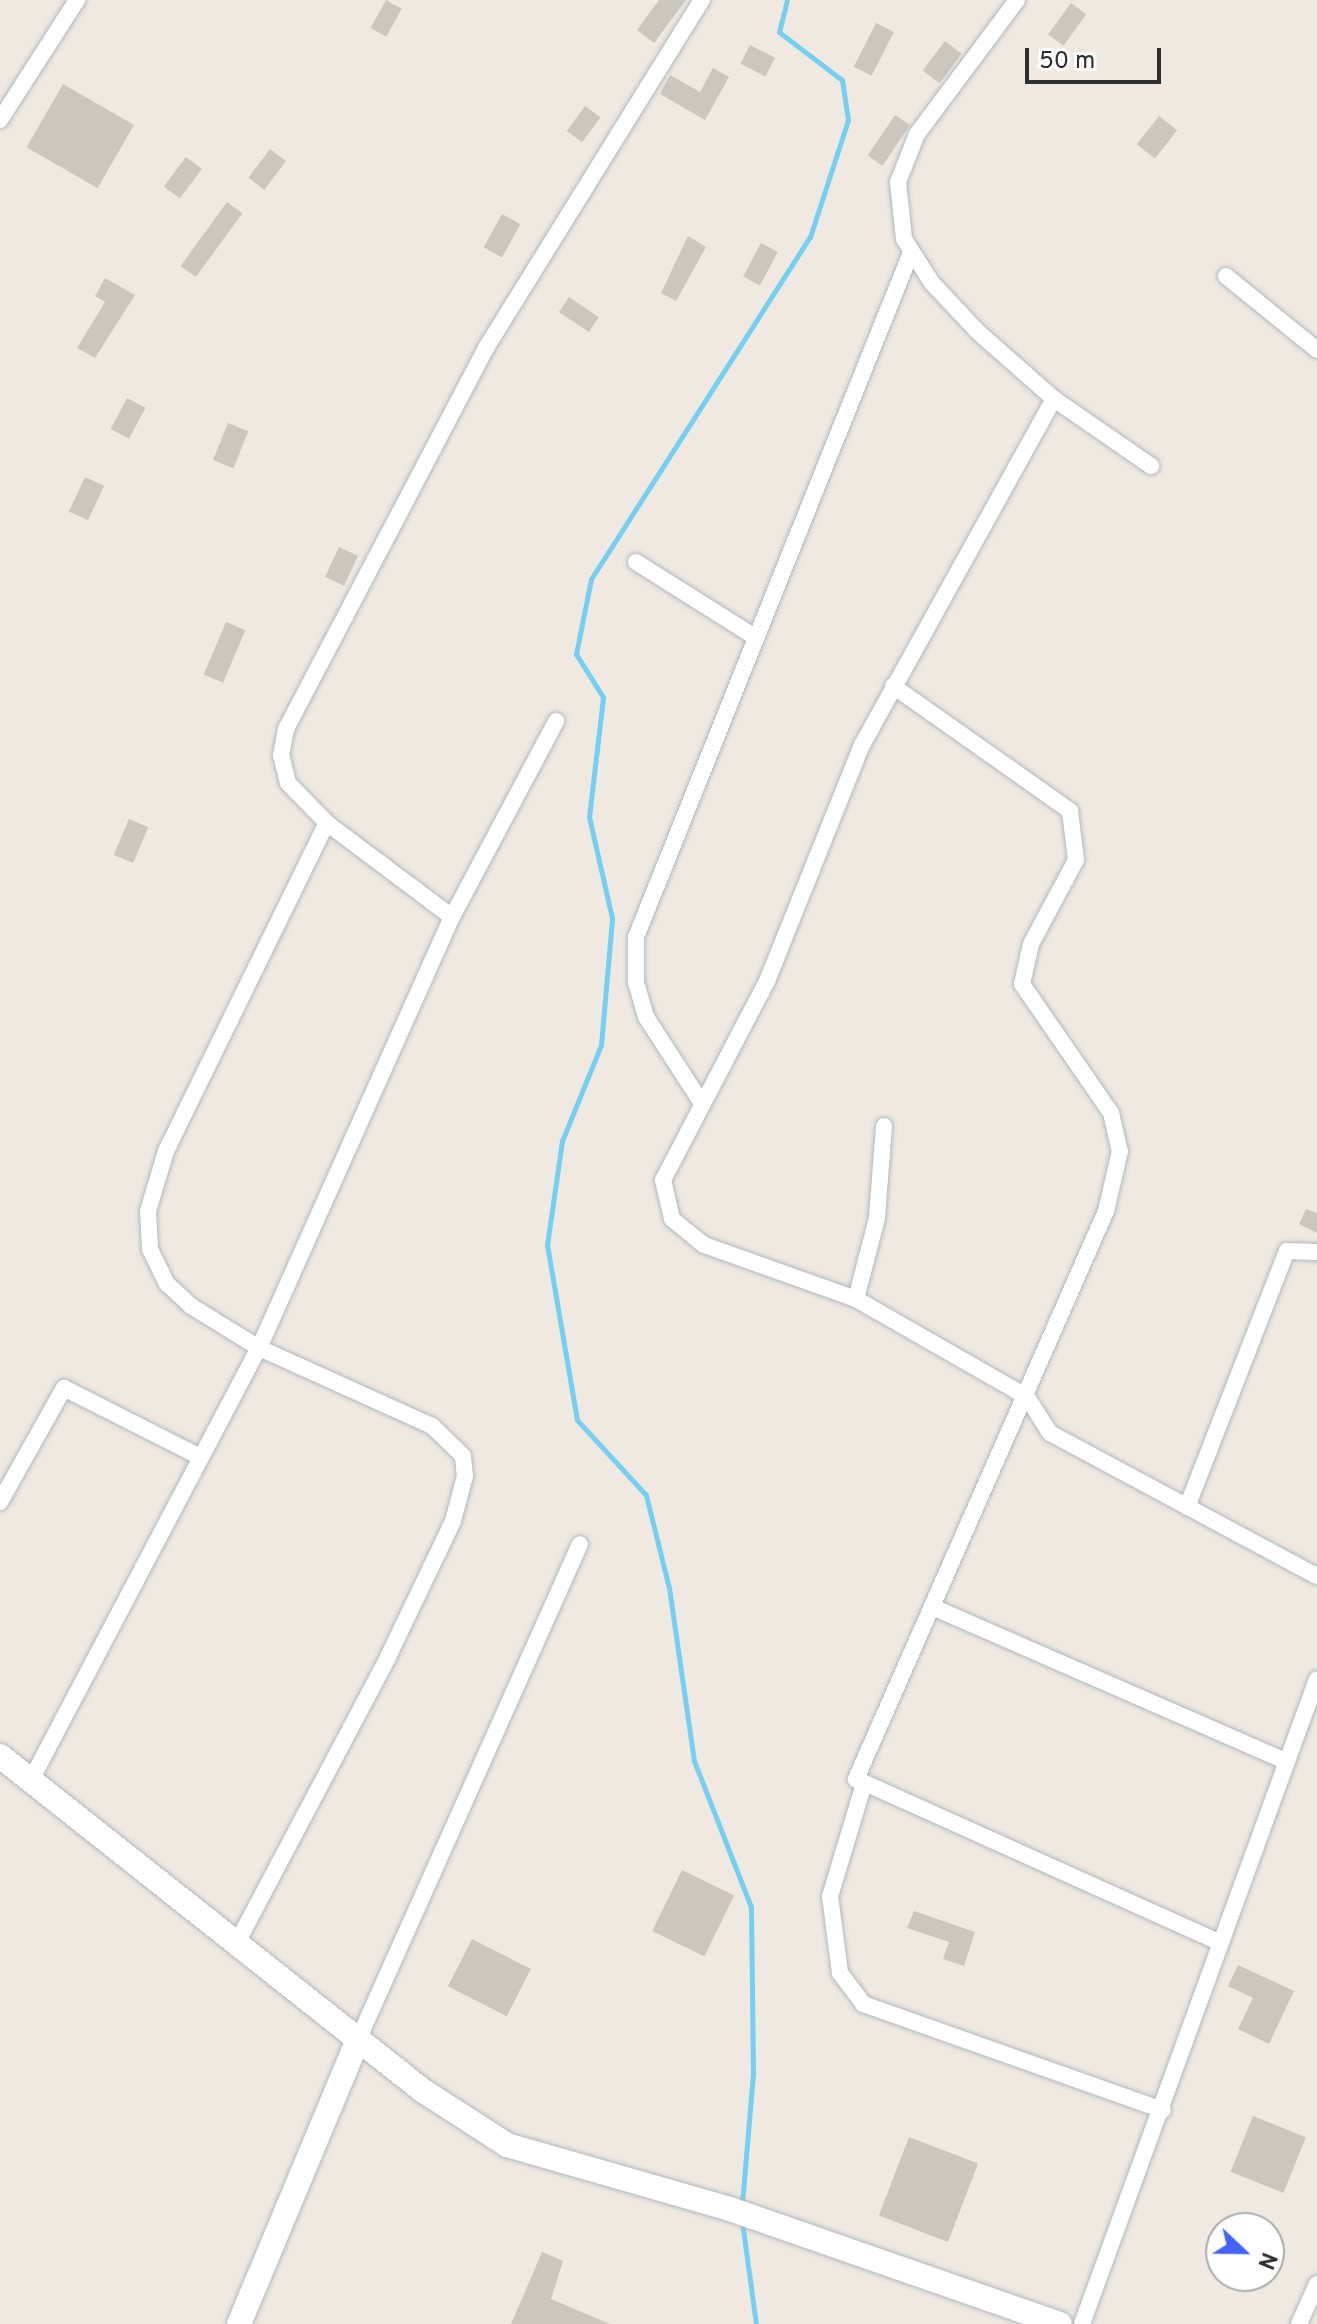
<!DOCTYPE html>
<style>
body{margin:0}
#map{position:relative;width:1317px;height:2324px;overflow:hidden;background:#efe9e1;font-family:Overpass,sans-serif}
div>[style]{position:absolute}
.stream>*{height:5px;margin:-2.5px;padding:0 2.5px;transform-origin:2.5px;border-radius:2.5px;background:#75cff0}
.building>*{inset:0;background:#cbc7bf;transform-origin:0 0}
.roads{filter:drop-shadow(0 0 2px #b4b7c1) drop-shadow(0 0 2px #b4b7c1)}
.street>*{height:16px;margin:-8px;padding:0 8px;transform-origin:8px;border-radius:8px;background:#fff}
.secondary>*{height:24px;margin:-12px;padding:0 12px;transform-origin:12px;border-radius:12px;background:#fff}
span{translate:-50% -50%;white-space:nowrap;text-align:center;line-height:1.15;-webkit-text-stroke:8px #fff;paint-order:stroke}
.north{position:absolute;left:1205px;top:2212px;width:80px;height:80px;box-sizing:border-box;background:#fff;border:2px solid #ababab;border-radius:50%;rotate:112deg;font-size:22px;font-weight:700;line-height:32px;text-align:center;color:#2e2e2e}
.north::after{content:'';display:block;margin:auto;width:28px;height:36px;background:#4264fb;clip-path:polygon(50% 0,100% 100%,50% 72%,0 100%)}
.scale{position:absolute;left:1025px;top:48px;width:136px;height:36px;box-sizing:border-box;border:4px solid #2e2e2e;border-top:0;padding-left:10px;font-size:24px;line-height:28px;white-space:nowrap;color:#2e2e2e;-webkit-text-stroke:6px #fff;paint-order:stroke}
</style>
<div id="map">
<div class="stream">
<i style="left:742px;top:2204px;width:131px;rotate:-85.2deg"></i>
<i style="left:753px;top:2073px;width:166px;rotate:-90.7deg"></i>
<i style="left:751px;top:1907px;width:157px;rotate:-111.3deg"></i>
<i style="left:694px;top:1761px;width:175px;rotate:-98.2deg"></i>
<i style="left:669px;top:1588px;width:96px;rotate:-103.9deg"></i>
<i style="left:646px;top:1495px;width:102px;rotate:-132.6deg"></i>
<i style="left:577px;top:1420px;width:178px;rotate:-99.7deg"></i>
<i style="left:547px;top:1245px;width:105px;rotate:-81.8deg"></i>
<i style="left:562px;top:1141px;width:104px;rotate:-67.9deg"></i>
<i style="left:601px;top:1045px;width:127px;rotate:-85deg"></i>
<i style="left:612px;top:918px;width:104px;rotate:-102.8deg"></i>
<i style="left:589px;top:817px;width:121px;rotate:-83.3deg"></i>
<i style="left:603px;top:697px;width:51px;rotate:-122.1deg"></i>
<i style="left:576px;top:654px;width:76px;rotate:-78.7deg"></i>
<i style="left:591px;top:579px;width:406px;rotate:-57.4deg"></i>
<i style="left:810px;top:237px;width:123px;rotate:-72deg"></i>
<i style="left:848px;top:120px;width:40px;rotate:-98.5deg"></i>
<i style="left:842px;top:80px;width:79px;rotate:-142.7deg"></i>
<i style="left:779px;top:32px;width:33px;rotate:-76deg"></i>
<i style="left:742px;top:2222px;width:103px;rotate:82.2deg"></i>
</div>
<div class="building">
<i style="left:386px;top:0;width:18px;height:32px;rotate:29deg"></i>
<i style="clip-path:polygon(659px 0,686px 0,654px 43px,637px 30px)"></i>
<i style="left:1071px;top:3px;width:19px;height:39px;rotate:36deg"></i>
<i style="left:876px;top:23px;width:20px;height:49px;rotate:27deg"></i>
<i style="left:945px;top:41px;width:21px;height:37px;rotate:37deg"></i>
<i style="left:750px;top:45px;width:28px;height:21px;rotate:27deg"></i>
<i style="clip-path:polygon(713px 68px,729px 77px,705px 120px,660px 94px,670px 75px,700px 92px)"></i>
<i style="left:63px;top:84px;width:82px;height:73px;rotate:30deg"></i>
<i style="left:585px;top:106px;width:19px;height:31px;rotate:36deg"></i>
<i style="left:895px;top:115px;width:18px;height:49px;rotate:34deg"></i>
<i style="left:1159px;top:116px;width:23px;height:36px;rotate:38deg"></i>
<i style="left:270px;top:149px;width:20px;height:36px;rotate:37deg"></i>
<i style="left:186px;top:157px;width:20px;height:37px;rotate:37deg"></i>
<i style="left:227px;top:202px;width:19px;height:79px;rotate:36deg"></i>
<i style="left:502px;top:214px;width:21px;height:38px;rotate:29deg"></i>
<i style="clip-path:polygon(688px 236px,706px 247px,676px 301px,661px 293px)"></i>
<i style="left:761px;top:243px;width:19px;height:38px;rotate:28deg"></i>
<i style="clip-path:polygon(105px 278px,135px 295px,95px 358px,77px 348px,105px 302px,95px 296px)"></i>
<i style="left:569px;top:297px;width:36px;height:18px;rotate:34deg"></i>
<i style="left:127px;top:398px;width:21px;height:35px;rotate:28deg"></i>
<i style="left:228px;top:423px;width:22px;height:40px;rotate:22deg"></i>
<i style="left:85px;top:477px;width:21px;height:38px;rotate:25deg"></i>
<i style="left:339px;top:547px;width:21px;height:33px;rotate:25deg"></i>
<i style="left:226px;top:622px;width:21px;height:57px;rotate:23deg"></i>
<i style="left:129px;top:819px;width:21px;height:39px;rotate:23deg"></i>
<i style="clip-path:polygon(1306px 1209px,1317px 1213px,1317px 1233px,1299px 1224px)"></i>
<i style="left:682px;top:1870px;width:58px;height:68px;rotate:26deg"></i>
<i style="clip-path:polygon(914px 1911px,975px 1932px,964px 1966px,943px 1959px,949px 1942px,907px 1928px)"></i>
<i style="left:472px;top:1939px;width:66px;height:53px;rotate:27deg"></i>
<i style="clip-path:polygon(1238px 1965px,1294px 1991px,1269px 2044px,1238px 2029px,1253px 1998px,1228px 1986px)"></i>
<i style="left:1253px;top:2116px;width:57px;height:60px;rotate:22deg"></i>
<i style="left:909px;top:2137px;width:74px;height:84px;rotate:21deg"></i>
<i style="clip-path:polygon(542px 2252px,563px 2261px,551px 2299px,610px 2324px,511px 2324px)"></i>
</div>
<div class="roads">
<div class="street">
<i style="left:1017px;top:0;width:167px;rotate:126.7deg"></i>
<i style="left:917px;top:134px;width:52px;rotate:111.6deg"></i>
<i style="left:898px;top:182px;width:57px;rotate:84deg"></i>
<i style="left:904px;top:239px;width:52px;rotate:57.5deg"></i>
<i style="left:932px;top:283px;width:66px;rotate:46.8deg"></i>
<i style="left:977px;top:331px;width:103px;rotate:41.4deg"></i>
<i style="left:1054px;top:399px;width:118px;rotate:34.6deg"></i>
<i style="left:0;top:120px;width:143px;rotate:-57.3deg"></i>
<i style="left:1226px;top:276px;width:117px;rotate:39.1deg"></i>
<i style="left:636px;top:562px;width:141px;rotate:32.2deg"></i>
<i style="left:893px;top:686px;width:217px;rotate:35.2deg"></i>
<i style="left:1070px;top:811px;width:49px;rotate:83deg"></i>
<i style="left:1076px;top:860px;width:95px;rotate:118.2deg"></i>
<i style="left:1031px;top:944px;width:41px;rotate:102.7deg"></i>
<i style="left:1022px;top:984px;width:157px;rotate:55.4deg"></i>
<i style="left:1111px;top:1113px;width:39px;rotate:77deg"></i>
<i style="left:1120px;top:1151px;width:62px;rotate:103.1deg"></i>
<i style="left:1106px;top:1211px;width:621px;rotate:113.76deg"></i>
<i style="left:856px;top:1779px;width:397px;rotate:24.2deg"></i>
<i style="left:452px;top:917px;width:222px;rotate:-62deg"></i>
<i style="left:701px;top:1102px;width:101px;rotate:-122.9deg"></i>
<i style="left:646px;top:1017px;width:35px;rotate:-106deg"></i>
<i style="left:636px;top:983px;width:46px;rotate:-90deg"></i>
<i style="left:636px;top:937px;width:735px;rotate:-68.11deg"></i>
<i style="left:884px;top:1126px;width:92px;rotate:94.4deg"></i>
<i style="left:877px;top:1218px;width:84px;rotate:104.5deg"></i>
<i style="left:856px;top:1299px;width:197px;rotate:29.8deg"></i>
<i style="left:1027px;top:1397px;width:43px;rotate:57.4deg"></i>
<i style="left:1050px;top:1433px;width:303px;rotate:28.2deg"></i>
<i style="left:856px;top:1299px;width:161px;rotate:-160.4deg"></i>
<i style="left:704px;top:1245px;width:41px;rotate:-140.9deg"></i>
<i style="left:672px;top:1219px;width:40px;rotate:-103deg"></i>
<i style="left:663px;top:1180px;width:225px;rotate:-62.4deg"></i>
<i style="left:767px;top:981px;width:254px;rotate:-68.1deg"></i>
<i style="left:862px;top:745px;width:396px;rotate:-61deg"></i>
<i style="left:0;top:1502px;width:131px;rotate:-60.7deg"></i>
<i style="left:64px;top:1388px;width:153px;rotate:26.9deg"></i>
<i style="left:1187px;top:1507px;width:275px;rotate:-68.7deg"></i>
<i style="left:1287px;top:1251px;width:30px;rotate:2deg"></i>
<i style="left:935px;top:1608px;width:384px;rotate:23.6deg"></i>
<i style="left:31px;top:1780px;width:488px;rotate:-62.2deg"></i>
<i style="left:259px;top:1348px;width:472px;rotate:-65.9deg"></i>
<i style="left:452px;top:917px;width:156px;rotate:-143.1deg"></i>
<i style="left:327px;top:823px;width:56px;rotate:-134.3deg"></i>
<i style="left:288px;top:783px;width:29px;rotate:-104deg"></i>
<i style="left:281px;top:755px;width:26px;rotate:-79deg"></i>
<i style="left:286px;top:729px;width:430px;rotate:-62.3deg"></i>
<i style="left:486px;top:348px;width:410px;rotate:-58.2deg"></i>
<i style="left:863px;top:1787px;width:114px;rotate:106.8deg"></i>
<i style="left:830px;top:1896px;width:78px;rotate:82.6deg"></i>
<i style="left:840px;top:1973px;width:39px;rotate:53deg"></i>
<i style="left:863px;top:2004px;width:318px;rotate:19.5deg"></i>
<i style="left:239px;top:1939px;width:317px;rotate:-62.1deg"></i>
<i style="left:387px;top:1659px;width:153px;rotate:-64.4deg"></i>
<i style="left:453px;top:1521px;width:47px;rotate:-75.1deg"></i>
<i style="left:465px;top:1476px;width:20px;rotate:-96deg"></i>
<i style="left:463px;top:1456px;width:43px;rotate:-135.9deg"></i>
<i style="left:432px;top:1426px;width:190px;rotate:-155.7deg"></i>
<i style="left:259px;top:1348px;width:80px;rotate:-148.3deg"></i>
<i style="left:191px;top:1306px;width:33px;rotate:-137deg"></i>
<i style="left:167px;top:1284px;width:39px;rotate:-116deg"></i>
<i style="left:150px;top:1249px;width:38px;rotate:-93deg"></i>
<i style="left:148px;top:1211px;width:63px;rotate:-73.3deg"></i>
<i style="left:166px;top:1151px;width:365px;rotate:-63.9deg"></i>
<i style="left:358px;top:2040px;width:543px;rotate:-65.89deg"></i>
<i style="left:1082px;top:2324px;width:686px;rotate:-69.98deg"></i>
<i style="left:1299px;top:2324px;width:44px;rotate:-65.8deg"></i>
</div>
<div class="secondary">
<i style="left:0;top:1756px;width:538px;rotate:38.36deg"></i>
<i style="left:422px;top:2090px;width:101px;rotate:32.9deg"></i>
<i style="left:507px;top:2145px;width:232px;rotate:16deg"></i>
<i style="left:730px;top:2209px;width:349px;rotate:19.2deg"></i>
<i style="left:239px;top:2324px;width:308px;rotate:-67.3deg"></i>
</div>
</div>
<div class="north">N</div>
<div class="scale">50 m</div>
</div>
